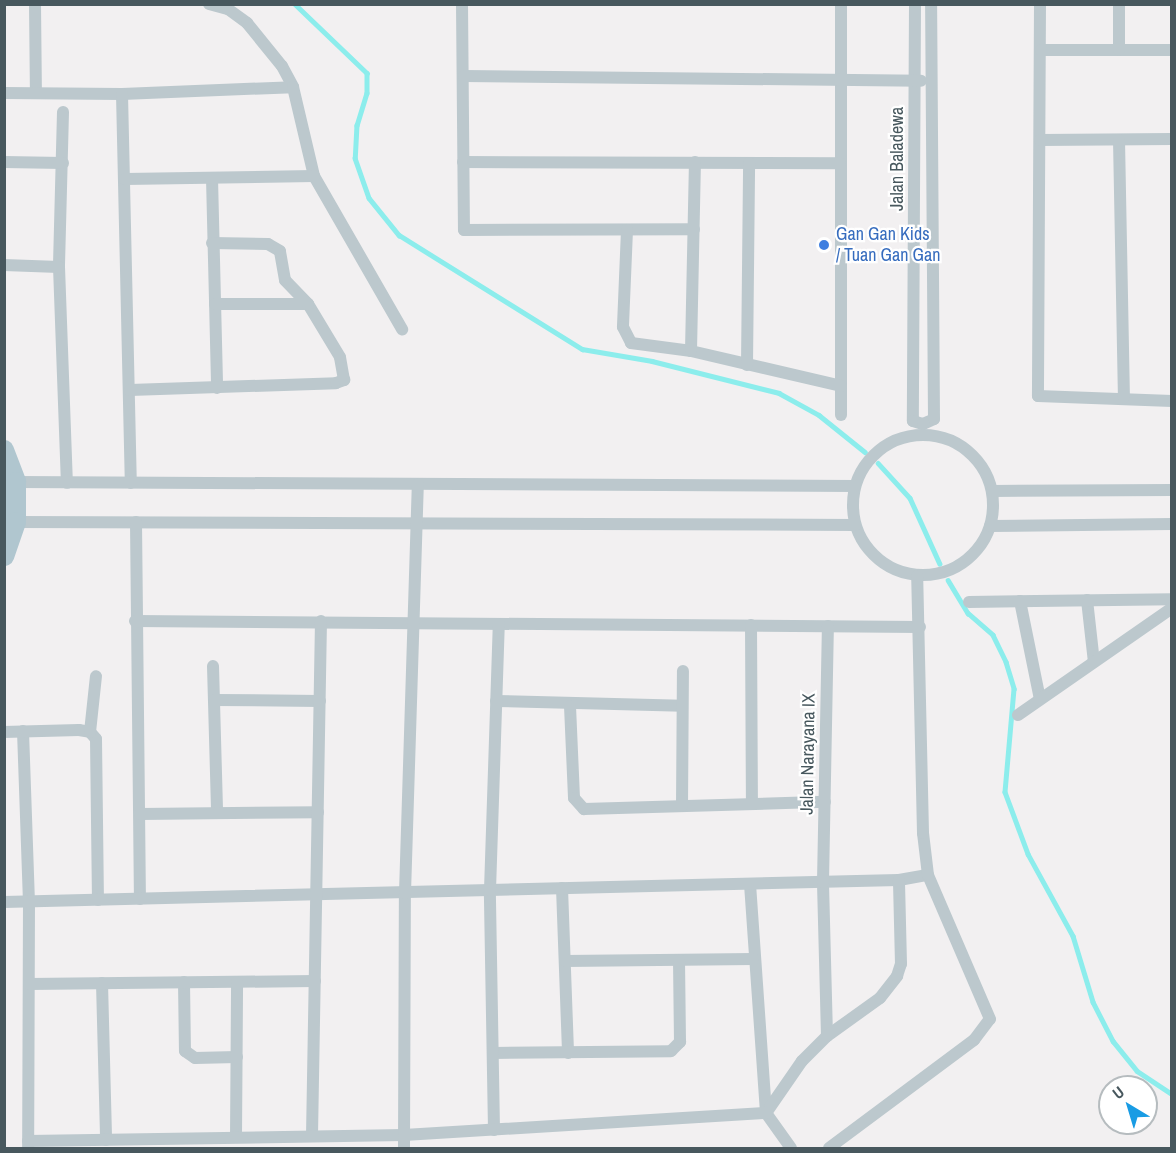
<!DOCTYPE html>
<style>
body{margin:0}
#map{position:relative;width:1176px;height:1153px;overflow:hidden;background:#f2f0f1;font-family:"Archivo Narrow",sans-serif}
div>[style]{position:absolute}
.stream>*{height:4.5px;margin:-2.25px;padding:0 2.25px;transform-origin:2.25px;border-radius:2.25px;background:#8cedec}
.street>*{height:12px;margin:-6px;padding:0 6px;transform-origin:6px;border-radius:6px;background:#bcc8cd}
.street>.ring{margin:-6px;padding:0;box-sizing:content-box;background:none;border:12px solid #bcc8cd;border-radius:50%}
.primary>*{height:20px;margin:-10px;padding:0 10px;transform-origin:10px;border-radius:10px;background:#b0c6cf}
.dots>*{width:16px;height:16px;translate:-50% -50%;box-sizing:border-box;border:3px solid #fff;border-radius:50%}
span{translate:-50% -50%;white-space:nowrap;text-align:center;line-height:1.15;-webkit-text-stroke:4.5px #fff;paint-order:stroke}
.street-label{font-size:18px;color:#48585e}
.shop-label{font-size:18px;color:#366cbe}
.left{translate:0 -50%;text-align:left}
.frame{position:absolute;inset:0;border:6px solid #48585e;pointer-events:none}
.north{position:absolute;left:1098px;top:1075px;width:60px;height:60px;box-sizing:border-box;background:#fff;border:2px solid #b6bcbf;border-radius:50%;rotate:322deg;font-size:16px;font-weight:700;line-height:24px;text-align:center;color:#48585e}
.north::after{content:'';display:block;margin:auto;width:21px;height:27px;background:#199ce4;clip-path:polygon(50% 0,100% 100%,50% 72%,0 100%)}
</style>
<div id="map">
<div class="stream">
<i style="left:295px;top:4px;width:100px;rotate:43.8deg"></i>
<i style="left:367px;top:73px;width:20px;rotate:90deg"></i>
<i style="left:367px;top:93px;width:34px;rotate:107deg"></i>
<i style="left:357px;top:125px;width:33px;rotate:93deg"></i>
<i style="left:355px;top:158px;width:42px;rotate:70.7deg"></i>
<i style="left:369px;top:198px;width:48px;rotate:51deg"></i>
<i style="left:399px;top:235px;width:216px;rotate:31.9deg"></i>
<i style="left:582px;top:349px;width:71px;rotate:9.7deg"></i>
<i style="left:652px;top:361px;width:131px;rotate:14.1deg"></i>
<i style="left:779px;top:393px;width:46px;rotate:28.8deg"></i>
<i style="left:819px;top:415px;width:59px;rotate:38.8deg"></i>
<i style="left:878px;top:463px;width:47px;rotate:47.6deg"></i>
<i style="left:910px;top:498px;width:72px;rotate:65.6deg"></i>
<i style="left:948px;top:580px;width:39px;rotate:59deg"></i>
<i style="left:968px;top:613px;width:33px;rotate:41deg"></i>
<i style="left:993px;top:635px;width:30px;rotate:64deg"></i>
<i style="left:1006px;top:662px;width:28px;rotate:73deg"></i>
<i style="left:1014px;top:689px;width:103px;rotate:95deg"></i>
<i style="left:1005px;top:792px;width:66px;rotate:69.6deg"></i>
<i style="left:1028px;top:854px;width:94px;rotate:61.2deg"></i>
<i style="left:1073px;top:936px;width:69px;rotate:73.1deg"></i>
<i style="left:1093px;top:1002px;width:44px;rotate:62.9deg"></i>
<i style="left:1113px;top:1041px;width:38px;rotate:51deg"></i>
<i style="left:1137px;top:1071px;width:42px;rotate:33.3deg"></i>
</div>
<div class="street">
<i style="left:35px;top:4px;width:89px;rotate:89.4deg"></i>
<i style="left:209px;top:4px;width:20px;rotate:15deg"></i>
<i style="left:228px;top:9px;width:24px;rotate:36deg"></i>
<i style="left:247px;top:23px;width:55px;rotate:50.9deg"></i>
<i style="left:282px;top:66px;width:24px;rotate:62deg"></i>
<i style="left:462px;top:4px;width:226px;rotate:89.5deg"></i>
<i style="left:464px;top:230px;width:230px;rotate:-0.2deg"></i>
<i style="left:841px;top:4px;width:411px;rotate:90deg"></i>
<i style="left:915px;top:4px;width:417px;rotate:90.3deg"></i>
<i style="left:913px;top:421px;width:10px;rotate:17deg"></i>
<i style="left:923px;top:424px;width:12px;rotate:-24deg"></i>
<i style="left:934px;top:419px;width:415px;rotate:-90.4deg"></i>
<i style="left:1040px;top:4px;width:392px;rotate:90.3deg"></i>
<i style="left:1038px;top:396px;width:134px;rotate:2.1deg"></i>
<i style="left:1041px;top:50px;width:131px"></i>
<i style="left:1119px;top:50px;width:46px;rotate:-90deg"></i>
<i style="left:464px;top:76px;width:457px;rotate:0.6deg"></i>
<i style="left:4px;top:93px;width:118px;rotate:0.5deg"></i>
<i style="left:122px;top:94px;width:171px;rotate:-2.3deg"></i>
<i style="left:293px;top:87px;width:91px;rotate:76.7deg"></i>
<i style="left:314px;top:176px;width:177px;rotate:60.1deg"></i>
<i style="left:122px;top:94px;width:389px;rotate:88.7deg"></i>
<i style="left:63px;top:112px;width:155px;rotate:91.5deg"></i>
<i style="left:59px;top:267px;width:216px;rotate:87.9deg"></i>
<i style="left:1040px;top:140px;width:132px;rotate:-0.4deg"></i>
<i style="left:1119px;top:140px;width:257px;rotate:88.9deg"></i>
<i style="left:4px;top:162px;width:59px;rotate:1deg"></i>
<i style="left:463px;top:162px;width:377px;rotate:0.2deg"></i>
<i style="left:212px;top:178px;width:210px;rotate:88.6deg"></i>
<i style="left:125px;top:179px;width:189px;rotate:-0.9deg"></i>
<i style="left:627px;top:230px;width:97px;rotate:92.4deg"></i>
<i style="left:623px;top:327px;width:18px;rotate:63deg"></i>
<i style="left:631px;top:343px;width:61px;rotate:7.6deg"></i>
<i style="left:691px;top:351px;width:154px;rotate:13.1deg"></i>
<i style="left:4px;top:265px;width:55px;rotate:2.1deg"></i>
<i style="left:215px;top:304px;width:93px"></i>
<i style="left:691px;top:351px;width:189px;rotate:-88.8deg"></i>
<i style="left:747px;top:365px;width:202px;rotate:-89.4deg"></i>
<i style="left:130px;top:390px;width:206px;rotate:-1.9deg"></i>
<i style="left:336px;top:383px;width:9px;rotate:-21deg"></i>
<i style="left:344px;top:380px;width:23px;rotate:-100deg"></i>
<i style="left:340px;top:357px;width:62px;rotate:-121.1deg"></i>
<i style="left:308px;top:304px;width:33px;rotate:-134deg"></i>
<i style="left:285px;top:280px;width:29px;rotate:-100deg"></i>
<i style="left:280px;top:251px;width:14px;rotate:-150deg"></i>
<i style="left:268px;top:244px;width:56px;rotate:-179deg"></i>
<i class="ring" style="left:853px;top:435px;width:128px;height:128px"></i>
<i style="left:16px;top:482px;width:839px;rotate:0.27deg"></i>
<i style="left:992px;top:491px;width:180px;rotate:-0.3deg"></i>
<i style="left:16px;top:522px;width:839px;rotate:0.2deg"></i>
<i style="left:136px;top:522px;width:377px;rotate:89.4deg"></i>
<i style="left:990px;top:526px;width:182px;rotate:-0.6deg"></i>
<i style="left:1087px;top:600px;width:62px;rotate:83.6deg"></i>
<i style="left:1020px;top:601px;width:100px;rotate:78.5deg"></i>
<i style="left:969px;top:602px;width:203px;rotate:-0.8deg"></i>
<i style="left:135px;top:621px;width:785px;rotate:0.44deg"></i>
<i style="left:751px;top:625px;width:179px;rotate:89.7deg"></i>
<i style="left:213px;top:666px;width:144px;rotate:88.4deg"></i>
<i style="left:214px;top:700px;width:106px;rotate:0.5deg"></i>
<i style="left:496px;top:701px;width:186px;rotate:1.5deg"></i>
<i style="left:570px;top:706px;width:92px;rotate:87.5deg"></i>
<i style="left:574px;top:798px;width:15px;rotate:48deg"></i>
<i style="left:584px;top:809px;width:241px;rotate:-1.7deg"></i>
<i style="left:1018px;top:715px;width:188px;rotate:-34.8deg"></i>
<i style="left:23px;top:731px;width:171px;rotate:88deg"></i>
<i style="left:29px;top:902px;width:246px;rotate:90.2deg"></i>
<i style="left:4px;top:732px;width:75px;rotate:-1.5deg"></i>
<i style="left:79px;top:730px;width:11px;rotate:10deg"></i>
<i style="left:90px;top:732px;width:9px;rotate:49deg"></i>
<i style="left:96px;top:739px;width:161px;rotate:89.3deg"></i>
<i style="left:90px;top:732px;width:56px;rotate:-83.9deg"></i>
<i style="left:682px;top:806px;width:135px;rotate:-89.6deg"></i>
<i style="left:140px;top:814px;width:178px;rotate:-0.6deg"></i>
<i style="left:750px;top:884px;width:230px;rotate:86deg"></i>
<i style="left:766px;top:1113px;width:43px;rotate:54.5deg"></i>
<i style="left:562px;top:888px;width:165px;rotate:87.9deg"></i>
<i style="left:4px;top:902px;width:895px;rotate:-1.41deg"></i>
<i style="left:899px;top:880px;width:29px;rotate:-10deg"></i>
<i style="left:565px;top:961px;width:188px;rotate:-0.6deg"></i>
<i style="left:184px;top:982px;width:69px;rotate:89.2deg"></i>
<i style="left:185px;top:1051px;width:12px;rotate:35deg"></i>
<i style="left:195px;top:1058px;width:42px;rotate:-1.4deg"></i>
<i style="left:102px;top:983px;width:157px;rotate:88.5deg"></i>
<i style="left:29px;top:984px;width:286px;rotate:-0.6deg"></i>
<i style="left:827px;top:1036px;width:154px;rotate:-91.5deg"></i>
<i style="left:823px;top:882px;width:256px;rotate:-88.9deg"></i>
<i style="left:493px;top:1053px;width:178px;rotate:-0.6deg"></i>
<i style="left:671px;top:1051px;width:13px;rotate:-45deg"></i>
<i style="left:680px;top:1042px;width:82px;rotate:-90.7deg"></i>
<i style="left:766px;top:1113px;width:63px;rotate:-55.3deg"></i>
<i style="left:802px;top:1061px;width:35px;rotate:-45deg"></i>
<i style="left:827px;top:1036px;width:65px;rotate:-35.6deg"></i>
<i style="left:880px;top:998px;width:28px;rotate:-52deg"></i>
<i style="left:897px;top:976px;width:13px;rotate:-72deg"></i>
<i style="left:901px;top:964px;width:84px;rotate:-91.4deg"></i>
<i style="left:494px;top:1130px;width:240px;rotate:-91deg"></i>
<i style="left:490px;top:890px;width:266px;rotate:-88.1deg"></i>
<i style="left:312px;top:1136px;width:515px;rotate:-89deg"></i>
<i style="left:236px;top:1137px;width:155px;rotate:-89.6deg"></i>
<i style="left:28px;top:1141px;width:376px;rotate:-0.9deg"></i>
<i style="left:404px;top:1135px;width:363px;rotate:-3.5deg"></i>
<i style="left:404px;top:1148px;width:255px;rotate:-89.8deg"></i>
<i style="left:405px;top:893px;width:409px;rotate:-88.2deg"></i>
<i style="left:829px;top:1148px;width:181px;rotate:-36.7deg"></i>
<i style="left:974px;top:1040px;width:26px;rotate:-53deg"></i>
<i style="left:990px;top:1019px;width:157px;rotate:-113.3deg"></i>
<i style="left:928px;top:875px;width:42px;rotate:-96.8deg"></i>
<i style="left:923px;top:833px;width:257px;rotate:-91.3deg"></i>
</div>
<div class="primary">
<i style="left:4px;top:450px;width:34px;rotate:69deg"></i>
<i style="left:16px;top:482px;width:40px;rotate:90deg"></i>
<i style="left:16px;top:522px;width:36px;rotate:109deg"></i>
</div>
<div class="dots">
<i style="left:824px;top:245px;background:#3f7fe0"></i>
</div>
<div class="street-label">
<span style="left:897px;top:159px;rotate:-90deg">Jalan Baladewa</span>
<span style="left:808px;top:754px;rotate:-89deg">Jalan Narayana IX</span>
</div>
<div class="shop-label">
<span class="left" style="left:836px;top:245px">Gan Gan Kids<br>/ Tuan Gan Gan</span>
</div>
<div class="frame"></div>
<div class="north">U</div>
</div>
